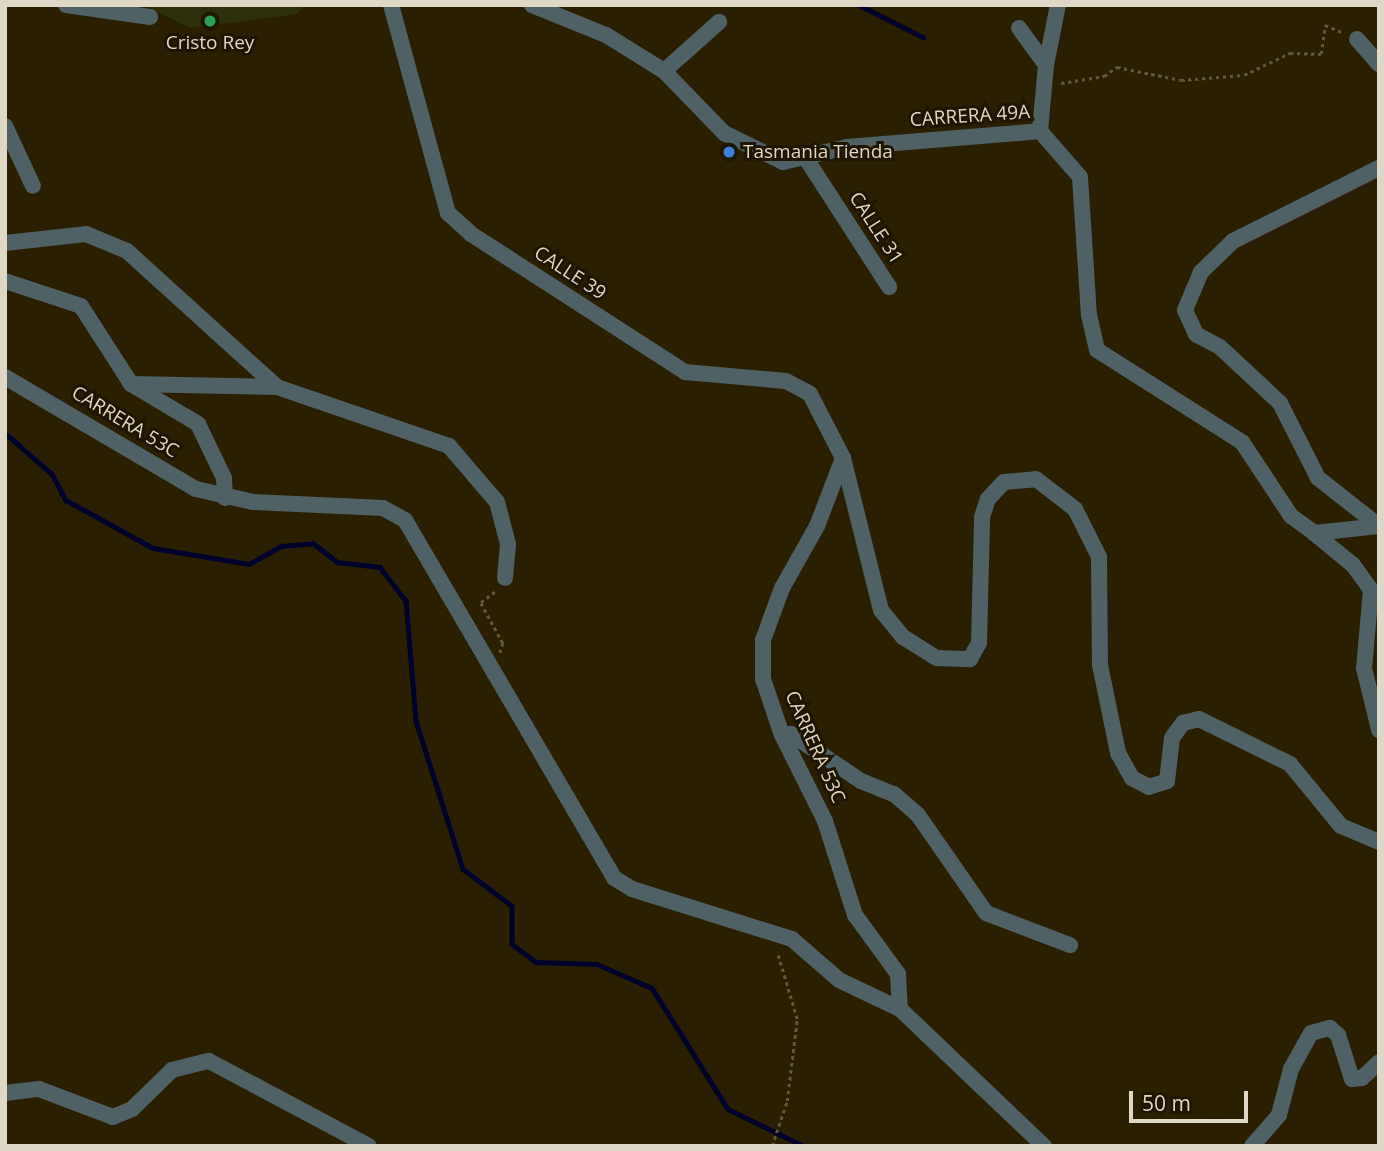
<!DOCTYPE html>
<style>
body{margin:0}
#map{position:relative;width:1384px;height:1151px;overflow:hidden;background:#2a1f00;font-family:"Open Sans",sans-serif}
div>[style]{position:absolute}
.green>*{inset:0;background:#2e300d}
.stream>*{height:4.5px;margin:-2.25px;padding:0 2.25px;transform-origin:2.25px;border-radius:2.25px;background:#00022b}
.path>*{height:2.5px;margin-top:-1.25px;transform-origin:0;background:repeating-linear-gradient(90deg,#61573c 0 3.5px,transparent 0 7px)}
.minor>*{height:16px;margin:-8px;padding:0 8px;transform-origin:8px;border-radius:8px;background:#4f6164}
.dots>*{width:19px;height:19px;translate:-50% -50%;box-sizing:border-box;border:4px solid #1f1601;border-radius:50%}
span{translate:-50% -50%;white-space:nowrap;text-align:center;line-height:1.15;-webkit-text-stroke:6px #1f1601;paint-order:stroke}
.poi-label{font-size:19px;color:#dfd8c6}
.left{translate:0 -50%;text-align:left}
.street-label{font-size:19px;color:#dfd8c6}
.frame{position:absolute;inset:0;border:7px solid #dfd8c6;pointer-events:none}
.scale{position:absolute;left:1129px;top:1091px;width:119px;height:32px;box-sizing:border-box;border:4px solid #dfd8c6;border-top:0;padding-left:9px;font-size:21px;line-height:24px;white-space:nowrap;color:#dfd8c6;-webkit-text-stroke:5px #1f1601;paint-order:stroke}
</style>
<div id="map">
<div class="green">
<i style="clip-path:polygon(144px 5px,303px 5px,298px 14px,190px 28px)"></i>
</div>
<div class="stream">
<i style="left:859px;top:5px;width:72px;rotate:26.6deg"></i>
<i style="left:5px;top:433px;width:62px;rotate:41.1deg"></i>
<i style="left:52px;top:474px;width:30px;rotate:62deg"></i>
<i style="left:66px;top:500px;width:99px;rotate:28.9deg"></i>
<i style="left:153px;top:548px;width:97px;rotate:9.5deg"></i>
<i style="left:249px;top:564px;width:37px;rotate:-29deg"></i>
<i style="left:281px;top:546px;width:32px;rotate:-5deg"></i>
<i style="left:313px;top:543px;width:31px;rotate:38deg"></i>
<i style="left:337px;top:562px;width:43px;rotate:6.6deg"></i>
<i style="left:380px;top:567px;width:43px;rotate:52.6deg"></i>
<i style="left:406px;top:601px;width:120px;rotate:85.2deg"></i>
<i style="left:416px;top:721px;width:155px;rotate:72.4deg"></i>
<i style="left:463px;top:869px;width:61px;rotate:37.1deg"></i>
<i style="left:512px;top:906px;width:38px;rotate:90deg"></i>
<i style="left:512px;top:944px;width:30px;rotate:37deg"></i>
<i style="left:536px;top:962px;width:61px;rotate:1.9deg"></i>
<i style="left:597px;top:964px;width:60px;rotate:23.6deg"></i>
<i style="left:652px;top:988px;width:143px;rotate:57.9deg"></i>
<i style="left:728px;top:1109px;width:85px;rotate:26deg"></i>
</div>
<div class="path">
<i style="left:1061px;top:83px;width:44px;rotate:-9.2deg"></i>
<i style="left:1104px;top:76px;width:16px;rotate:-35deg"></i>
<i style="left:1117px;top:67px;width:65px;rotate:11.5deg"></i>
<i style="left:1181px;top:80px;width:63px;rotate:-4.5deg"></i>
<i style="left:1244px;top:75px;width:51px;rotate:-25.6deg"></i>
<i style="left:1290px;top:53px;width:31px;rotate:2deg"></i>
<i style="left:1321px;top:54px;width:29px;rotate:-82deg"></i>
<i style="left:1325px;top:25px;width:21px;rotate:23deg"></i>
<i style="left:495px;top:592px;width:18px;rotate:142deg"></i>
<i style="left:481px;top:603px;width:46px;rotate:61.2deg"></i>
<i style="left:503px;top:643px;width:10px;rotate:107deg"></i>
<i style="left:772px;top:1146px;width:47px;rotate:-71.6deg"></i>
<i style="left:787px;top:1101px;width:83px;rotate:-83deg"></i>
<i style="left:797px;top:1019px;width:70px;rotate:-106.6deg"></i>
</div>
<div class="minor">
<i style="left:66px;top:5px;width:85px;rotate:8.1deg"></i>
<i style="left:391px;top:5px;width:216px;rotate:74.7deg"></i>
<i style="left:448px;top:213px;width:31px;rotate:42deg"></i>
<i style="left:471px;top:234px;width:255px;rotate:32.8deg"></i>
<i style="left:685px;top:372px;width:101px;rotate:5.1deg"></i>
<i style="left:786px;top:381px;width:27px;rotate:28deg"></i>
<i style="left:810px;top:394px;width:72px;rotate:62.7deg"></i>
<i style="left:843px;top:458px;width:157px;rotate:76deg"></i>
<i style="left:881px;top:610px;width:35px;rotate:51deg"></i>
<i style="left:903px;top:637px;width:40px;rotate:32deg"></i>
<i style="left:937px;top:658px;width:33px;rotate:2deg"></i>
<i style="left:970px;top:659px;width:18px;rotate:-61deg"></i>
<i style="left:979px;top:643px;width:126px;rotate:-88.6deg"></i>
<i style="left:982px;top:517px;width:19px;rotate:-72deg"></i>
<i style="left:988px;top:499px;width:23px;rotate:-47deg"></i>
<i style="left:1004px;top:482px;width:32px;rotate:-5deg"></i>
<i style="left:1036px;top:479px;width:49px;rotate:37.6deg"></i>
<i style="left:1075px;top:509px;width:54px;rotate:63.4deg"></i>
<i style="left:1099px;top:557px;width:108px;rotate:89.5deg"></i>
<i style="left:1100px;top:665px;width:90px;rotate:78.4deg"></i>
<i style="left:1118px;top:753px;width:29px;rotate:61deg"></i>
<i style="left:1132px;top:778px;width:19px;rotate:28deg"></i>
<i style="left:1149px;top:787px;width:19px;rotate:-18deg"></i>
<i style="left:1167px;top:781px;width:43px;rotate:-83.4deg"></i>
<i style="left:1172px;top:738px;width:19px;rotate:-54deg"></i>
<i style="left:1183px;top:723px;width:16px;rotate:-14deg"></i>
<i style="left:1199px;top:719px;width:102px;rotate:26.3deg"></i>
<i style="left:1290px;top:764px;width:80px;rotate:50.6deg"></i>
<i style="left:1341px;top:826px;width:41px;rotate:22.8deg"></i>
<i style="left:532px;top:5px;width:80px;rotate:22.1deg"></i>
<i style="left:606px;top:35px;width:68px;rotate:31.8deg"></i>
<i style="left:664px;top:71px;width:86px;rotate:45.9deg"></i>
<i style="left:724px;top:133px;width:66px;rotate:26.2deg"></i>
<i style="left:783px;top:162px;width:66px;rotate:-13.2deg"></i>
<i style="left:847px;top:147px;width:194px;rotate:-4.7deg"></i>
<i style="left:1040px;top:131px;width:61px;rotate:49deg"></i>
<i style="left:1080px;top:177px;width:138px;rotate:86.3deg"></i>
<i style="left:1089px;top:315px;width:36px;rotate:77deg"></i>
<i style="left:1097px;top:350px;width:172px;rotate:32.4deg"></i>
<i style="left:1242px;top:442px;width:89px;rotate:56.5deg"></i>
<i style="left:1291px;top:516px;width:29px;rotate:36deg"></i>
<i style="left:1314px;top:533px;width:65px;rotate:-6.1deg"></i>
<i style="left:1019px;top:28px;width:46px;rotate:53.9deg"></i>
<i style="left:1046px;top:65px;width:66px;rotate:95.2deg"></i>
<i style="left:1357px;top:39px;width:33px;rotate:49deg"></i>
<i style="left:1046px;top:65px;width:61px;rotate:-78.7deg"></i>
<i style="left:664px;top:71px;width:74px;rotate:-41.7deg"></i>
<i style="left:5px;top:126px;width:66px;rotate:65deg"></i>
<i style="left:805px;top:157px;width:155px;rotate:57.1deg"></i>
<i style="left:5px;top:243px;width:81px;rotate:-6.3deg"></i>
<i style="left:86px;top:234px;width:44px;rotate:22.5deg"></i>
<i style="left:127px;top:251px;width:202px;rotate:42.2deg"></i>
<i style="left:277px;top:387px;width:182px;rotate:18.9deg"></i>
<i style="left:449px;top:446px;width:74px;rotate:49.4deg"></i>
<i style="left:497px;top:502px;width:43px;rotate:75.3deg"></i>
<i style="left:508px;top:544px;width:34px;rotate:95deg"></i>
<i style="left:5px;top:281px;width:80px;rotate:18.2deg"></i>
<i style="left:81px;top:306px;width:93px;rotate:57.3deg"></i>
<i style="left:131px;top:384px;width:78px;rotate:30.8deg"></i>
<i style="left:198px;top:424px;width:60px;rotate:64.3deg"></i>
<i style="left:224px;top:478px;width:20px;rotate:87deg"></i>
<i style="left:5px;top:377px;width:221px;rotate:30.4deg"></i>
<i style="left:196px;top:489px;width:58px;rotate:12.8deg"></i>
<i style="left:253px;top:502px;width:130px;rotate:2.6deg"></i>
<i style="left:383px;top:508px;width:25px;rotate:29deg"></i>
<i style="left:405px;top:520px;width:415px;rotate:59.7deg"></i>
<i style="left:614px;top:878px;width:21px;rotate:31deg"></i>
<i style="left:632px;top:889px;width:168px;rotate:17.4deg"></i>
<i style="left:792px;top:939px;width:62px;rotate:41.1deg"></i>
<i style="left:839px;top:980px;width:68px;rotate:25.4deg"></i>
<i style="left:900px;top:1009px;width:199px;rotate:43.6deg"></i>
<i style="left:131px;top:384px;width:146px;rotate:1.2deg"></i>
<i style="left:843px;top:458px;width:73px;rotate:110.9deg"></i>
<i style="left:817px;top:526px;width:71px;rotate:119.4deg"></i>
<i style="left:782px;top:588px;width:55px;rotate:110.1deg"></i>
<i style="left:763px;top:640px;width:39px;rotate:90deg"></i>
<i style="left:763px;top:679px;width:59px;rotate:71.3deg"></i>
<i style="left:782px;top:735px;width:96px;rotate:63.4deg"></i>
<i style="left:825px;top:821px;width:99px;rotate:72.3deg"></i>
<i style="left:855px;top:915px;width:73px;rotate:53.9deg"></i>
<i style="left:898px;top:974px;width:35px;rotate:87deg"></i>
<i style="left:1379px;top:526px;width:78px;rotate:-141.8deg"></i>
<i style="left:1318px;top:478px;width:84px;rotate:-116.9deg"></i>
<i style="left:1280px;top:403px;width:82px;rotate:-137deg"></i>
<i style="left:1220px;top:347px;width:27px;rotate:-152deg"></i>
<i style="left:1196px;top:334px;width:26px;rotate:-115deg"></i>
<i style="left:1185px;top:310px;width:41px;rotate:-67.2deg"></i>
<i style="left:1201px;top:272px;width:45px;rotate:-44.1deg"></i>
<i style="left:1233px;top:241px;width:163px;rotate:-26.6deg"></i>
<i style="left:1314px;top:533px;width:50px;rotate:39.4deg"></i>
<i style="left:1353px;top:565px;width:31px;rotate:54deg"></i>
<i style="left:1371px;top:590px;width:78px;rotate:95.1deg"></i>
<i style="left:1364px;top:668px;width:64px;rotate:76.4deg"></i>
<i style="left:782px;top:735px;width:9px;rotate:-6deg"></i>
<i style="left:791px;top:734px;width:84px;rotate:33.9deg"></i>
<i style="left:861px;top:781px;width:35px;rotate:22deg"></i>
<i style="left:894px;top:794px;width:32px;rotate:41deg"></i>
<i style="left:918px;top:815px;width:119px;rotate:55.2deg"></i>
<i style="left:986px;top:913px;width:90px;rotate:20.9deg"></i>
<i style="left:5px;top:1093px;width:34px;rotate:-7deg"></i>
<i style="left:39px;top:1089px;width:79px;rotate:20.7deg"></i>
<i style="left:113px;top:1117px;width:21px;rotate:-23deg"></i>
<i style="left:132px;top:1109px;width:56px;rotate:-44.3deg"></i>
<i style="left:172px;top:1070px;width:38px;rotate:-14deg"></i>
<i style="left:209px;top:1061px;width:181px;rotate:28deg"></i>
<i style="left:1252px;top:1146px;width:41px;rotate:-48.9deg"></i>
<i style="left:1279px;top:1115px;width:48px;rotate:-75.4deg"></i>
<i style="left:1291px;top:1069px;width:41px;rotate:-60.9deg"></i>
<i style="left:1311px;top:1033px;width:20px;rotate:-15deg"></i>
<i style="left:1330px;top:1028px;width:11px;rotate:41deg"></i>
<i style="left:1338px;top:1035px;width:46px;rotate:72.3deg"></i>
<i style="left:1352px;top:1079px;width:10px;rotate:-6deg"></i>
<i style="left:1362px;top:1078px;width:23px;rotate:-43deg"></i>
</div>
<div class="dots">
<i style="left:210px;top:21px;background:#2e9e5b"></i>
<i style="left:729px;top:152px;background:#3f7fe0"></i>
</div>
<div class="poi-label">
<span style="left:210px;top:43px">Cristo Rey</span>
<span class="left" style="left:743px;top:152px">Tasmania Tienda</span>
</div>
<div class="street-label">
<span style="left:970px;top:116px;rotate:-4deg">CARRERA 49A</span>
<span style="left:876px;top:228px;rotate:57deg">CALLE 31</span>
<span style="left:570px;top:273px;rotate:33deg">CALLE 39</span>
<span style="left:125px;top:422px;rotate:31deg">CARRERA 53C</span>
<span style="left:815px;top:747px;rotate:66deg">CARRERA 53C</span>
</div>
<div class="frame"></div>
<div class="scale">50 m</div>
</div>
